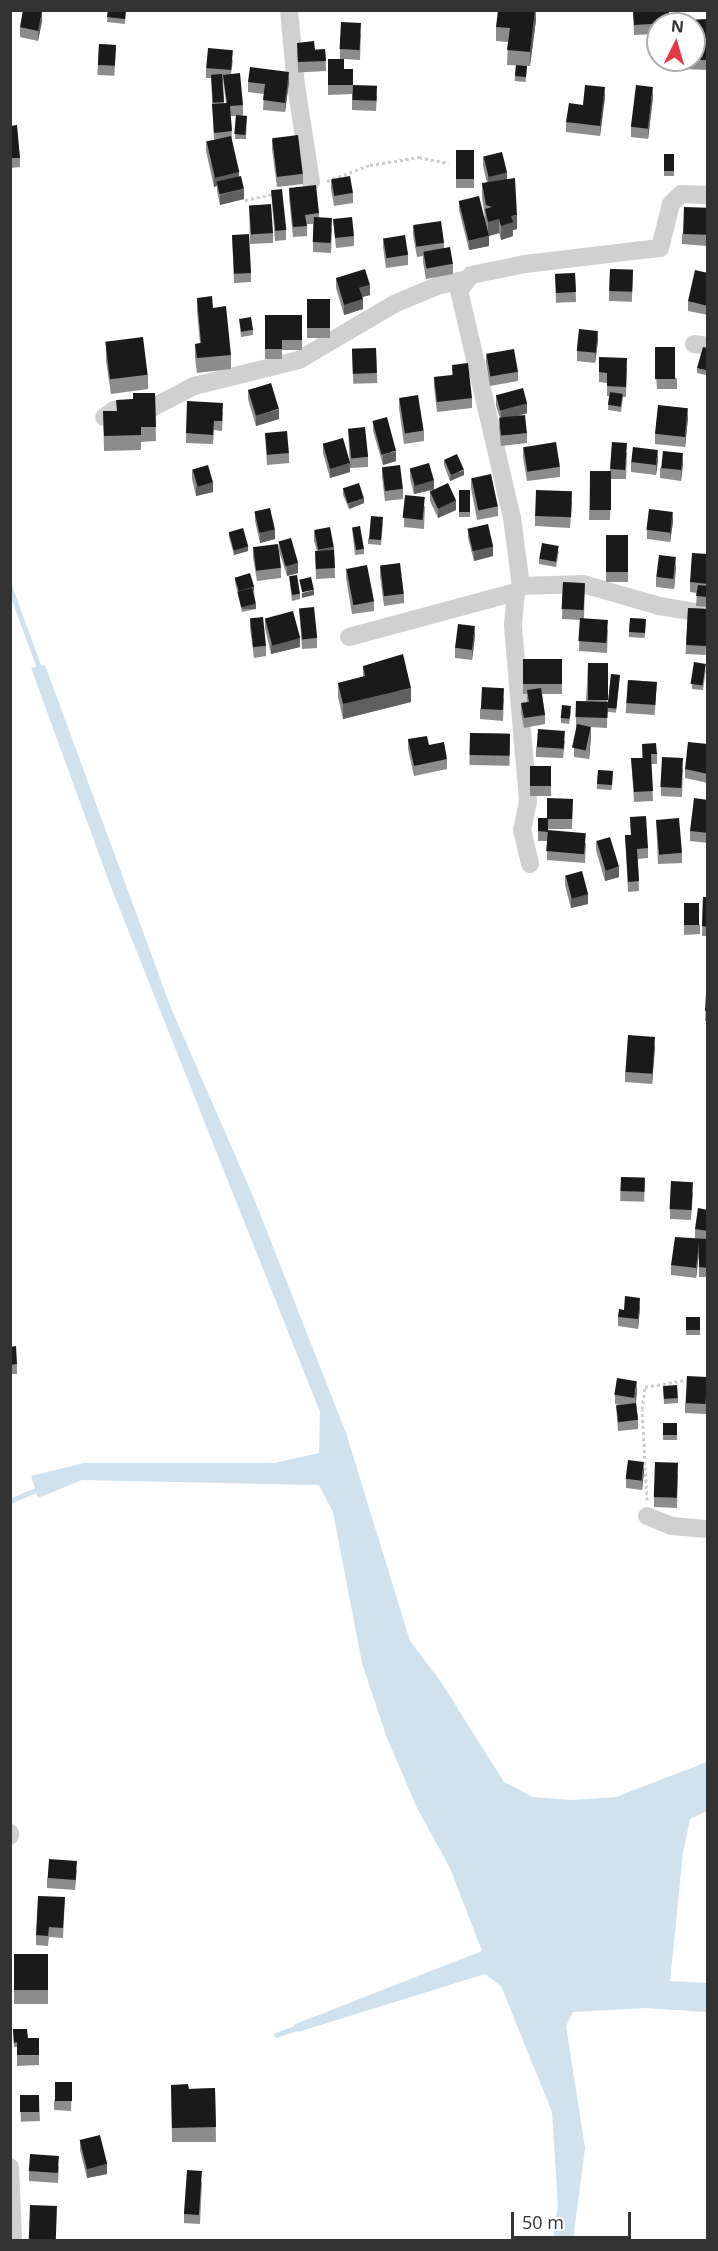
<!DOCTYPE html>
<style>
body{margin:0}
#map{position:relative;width:718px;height:2251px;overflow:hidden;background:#fff;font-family:"Open Sans",sans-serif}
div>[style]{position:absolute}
.water>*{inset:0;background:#cfe2ee}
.stream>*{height:4.5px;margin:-2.25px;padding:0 2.25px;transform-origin:2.25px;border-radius:2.25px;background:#cfe2ee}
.path>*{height:3px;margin-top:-1.5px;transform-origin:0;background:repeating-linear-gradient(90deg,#cdcdcd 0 3px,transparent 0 6px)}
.minor>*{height:18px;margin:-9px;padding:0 9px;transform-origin:9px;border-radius:9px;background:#d0d0d0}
.wall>*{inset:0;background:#8c8c8c;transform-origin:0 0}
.shaded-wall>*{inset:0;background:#5f5f5f;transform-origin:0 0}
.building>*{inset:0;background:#1a1a1a;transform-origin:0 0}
span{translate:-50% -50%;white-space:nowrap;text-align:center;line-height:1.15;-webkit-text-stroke:6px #fff;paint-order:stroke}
.frame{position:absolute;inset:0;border:12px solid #333;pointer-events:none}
.north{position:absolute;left:646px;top:12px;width:60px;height:60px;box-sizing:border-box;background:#fff;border:2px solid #adadad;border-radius:50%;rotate:5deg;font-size:16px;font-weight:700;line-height:24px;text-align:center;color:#333}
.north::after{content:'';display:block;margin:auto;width:21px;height:27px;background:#e63946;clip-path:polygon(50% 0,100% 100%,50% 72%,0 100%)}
.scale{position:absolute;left:511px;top:2212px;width:120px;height:27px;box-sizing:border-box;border:3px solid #333;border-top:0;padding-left:8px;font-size:18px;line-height:21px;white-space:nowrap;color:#333;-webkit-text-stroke:4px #fff;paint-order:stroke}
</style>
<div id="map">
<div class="water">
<i style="clip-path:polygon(45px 665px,171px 1008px,255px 1201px,346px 1433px,410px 1641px,441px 1682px,504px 1782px,533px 1797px,572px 1800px,616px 1797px,707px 1762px,707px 1811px,690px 1819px,683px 1852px,670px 1981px,707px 1983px,707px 2012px,646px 2008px,573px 2012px,566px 2026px,585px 2148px,573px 2240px,553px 2240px,558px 2206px,552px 2112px,501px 1986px,485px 1974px,298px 2032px,293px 2025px,482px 1951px,450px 1868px,417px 1808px,387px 1738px,362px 1663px,333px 1512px,319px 1485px,82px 1480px,38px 1498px,31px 1476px,84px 1463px,274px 1463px,319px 1453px,320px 1412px,111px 887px,31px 668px)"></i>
</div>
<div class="stream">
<i style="left:10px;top:587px;width:90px;rotate:70deg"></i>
<i style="left:10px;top:1501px;width:34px;rotate:-23deg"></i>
<i style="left:276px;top:2035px;width:24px;rotate:-19deg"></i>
</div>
<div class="path">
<i style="left:327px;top:181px;width:46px;rotate:-20.4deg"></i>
<i style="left:370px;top:165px;width:50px;rotate:-9.3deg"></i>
<i style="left:419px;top:157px;width:30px;rotate:12deg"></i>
<i style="left:245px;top:200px;width:29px;rotate:-12deg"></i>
<i style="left:647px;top:1500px;width:91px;rotate:-93.1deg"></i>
<i style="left:642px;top:1409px;width:22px;rotate:-82deg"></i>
<i style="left:645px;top:1387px;width:46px;rotate:-10.1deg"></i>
</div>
<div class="minor">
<i style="left:289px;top:10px;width:75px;rotate:84.7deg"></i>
<i style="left:296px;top:85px;width:98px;rotate:81.2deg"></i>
<i style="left:694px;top:344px;width:14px;rotate:8deg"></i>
<i style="left:104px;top:417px;width:12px;rotate:-35deg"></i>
<i style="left:114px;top:410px;width:36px;rotate:-2deg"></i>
<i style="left:150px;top:409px;width:50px;rotate:-27.6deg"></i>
<i style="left:194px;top:386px;width:108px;rotate:-13.9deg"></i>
<i style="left:299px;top:360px;width:110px;rotate:-30.5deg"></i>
<i style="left:394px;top:304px;width:47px;rotate:-22.7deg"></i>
<i style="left:437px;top:286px;width:32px;rotate:-13deg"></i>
<i style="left:521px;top:586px;width:62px;rotate:-1.8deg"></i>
<i style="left:583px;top:584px;width:79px;rotate:16.1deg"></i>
<i style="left:659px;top:606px;width:50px;rotate:9.3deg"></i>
<i style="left:349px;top:637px;width:173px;rotate:-15.1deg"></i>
<i style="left:530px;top:864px;width:35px;rotate:-103deg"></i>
<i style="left:522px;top:830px;width:30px;rotate:-78deg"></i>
<i style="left:528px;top:801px;width:177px;rotate:-94.9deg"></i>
<i style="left:513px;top:625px;width:33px;rotate:-85deg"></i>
<i style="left:516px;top:592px;width:8px;rotate:-50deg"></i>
<i style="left:521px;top:586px;width:69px;rotate:-97.5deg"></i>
<i style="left:512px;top:518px;width:234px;rotate:-103.1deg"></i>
<i style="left:459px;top:290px;width:19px;rotate:-51deg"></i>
<i style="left:471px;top:275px;width:55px;rotate:-11.5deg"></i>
<i style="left:525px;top:264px;width:136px;rotate:-6.8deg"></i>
<i style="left:660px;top:248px;width:45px;rotate:-76deg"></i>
<i style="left:671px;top:204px;width:14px;rotate:-45deg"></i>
<i style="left:681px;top:194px;width:27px;rotate:2deg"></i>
<i style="left:647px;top:1516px;width:27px;rotate:22deg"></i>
<i style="left:672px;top:1526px;width:36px;rotate:5deg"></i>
<i style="left:10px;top:1833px;width:3px;rotate:90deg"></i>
<i style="left:10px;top:2167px;width:73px;rotate:87.6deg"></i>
</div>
<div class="wall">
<i style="clip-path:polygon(108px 10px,126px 10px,125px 24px,107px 22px)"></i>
<i style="clip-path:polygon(536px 10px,536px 20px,530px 66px,507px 65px,508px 42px,496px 41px,496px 27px)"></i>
<i style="clip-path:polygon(633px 10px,669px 10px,669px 24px,658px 24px,658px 34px,634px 35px)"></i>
<i style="clip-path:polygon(708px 19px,708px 70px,685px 69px,685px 60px)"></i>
<i style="clip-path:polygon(42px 21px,38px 41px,20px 37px,20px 27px)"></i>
<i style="clip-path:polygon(361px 33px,360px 60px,344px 59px,344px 69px,353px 85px,377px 96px,376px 111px,352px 110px,352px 94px,328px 95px,328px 59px,340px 59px,340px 49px)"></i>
<i style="left:99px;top:44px;width:17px;height:31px;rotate:3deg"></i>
<i style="left:325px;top:49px;width:22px;height:28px;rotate:87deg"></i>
<i style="clip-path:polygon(evenodd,233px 60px,231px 74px,243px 105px,243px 115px,238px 115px,247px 116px,246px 139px,235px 139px,236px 116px,231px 116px,232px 141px,239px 177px,244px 199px,220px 205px,217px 191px,217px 186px,214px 187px,206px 151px,206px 141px,214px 140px,211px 78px,206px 78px,206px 68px,233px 60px,223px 79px,226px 103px,224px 103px,223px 79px)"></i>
<i style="left:516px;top:65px;width:11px;height:16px;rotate:5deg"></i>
<i style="clip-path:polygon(248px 82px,289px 82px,285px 112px,263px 110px,264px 94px,248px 92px)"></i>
<i style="clip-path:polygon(605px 97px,600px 136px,566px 132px,566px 122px)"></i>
<i style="clip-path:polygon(653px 97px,648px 139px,631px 137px,631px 127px)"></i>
<i style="clip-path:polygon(10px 126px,20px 158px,20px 167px,10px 168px)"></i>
<i style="clip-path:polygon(272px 139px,303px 174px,303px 184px,277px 187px,272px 149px)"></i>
<i style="left:456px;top:150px;width:18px;height:38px"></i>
<i style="left:664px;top:154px;width:10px;height:22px"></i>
<i style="clip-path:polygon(483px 156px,507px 179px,517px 229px,513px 230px,513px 236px,501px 240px,499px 233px,489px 236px,489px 246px,469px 250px,459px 210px,459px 201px,485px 217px,482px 198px,482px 183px,487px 183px,483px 166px)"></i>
<i style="clip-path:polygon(331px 180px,353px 193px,353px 203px,334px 206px,331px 189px)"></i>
<i style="clip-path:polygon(289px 188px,319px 213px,319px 217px,332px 228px,331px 253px,313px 252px,313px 224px,307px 224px,307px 236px,293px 237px,289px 198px)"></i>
<i style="clip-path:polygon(271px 190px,286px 230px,286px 240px,275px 241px)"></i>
<i style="clip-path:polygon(249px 205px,273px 233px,273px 243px,250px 244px)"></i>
<i style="clip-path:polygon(708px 208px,708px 246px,682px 244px,682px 234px)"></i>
<i style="clip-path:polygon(333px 219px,354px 236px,354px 246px,336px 248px)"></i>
<i style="clip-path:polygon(413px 226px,444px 243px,444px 248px,453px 264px,453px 274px,426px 279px,423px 262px,423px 256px,417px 257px,413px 235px)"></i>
<i style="clip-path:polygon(232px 235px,251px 273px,251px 282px,234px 283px)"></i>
<i style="clip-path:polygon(383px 238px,408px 255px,408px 265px,386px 268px,383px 247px)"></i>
<i style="left:610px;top:269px;width:23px;height:32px;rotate:2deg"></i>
<i style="left:575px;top:273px;width:29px;height:20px;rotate:88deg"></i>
<i style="clip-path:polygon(708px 273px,708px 315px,688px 311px,688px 301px)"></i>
<i style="clip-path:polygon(336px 278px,370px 295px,362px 297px,363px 309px,344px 315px,336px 288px)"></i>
<i style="clip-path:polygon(197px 298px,213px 308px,231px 355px,231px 369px,197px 373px,195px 358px,195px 344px,200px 343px,197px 312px)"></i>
<i style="left:330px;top:299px;width:39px;height:23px;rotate:90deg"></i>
<i style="clip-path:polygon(265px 315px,302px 315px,302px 350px,282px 350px,282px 359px,265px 359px)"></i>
<i style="clip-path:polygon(239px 318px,253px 330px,253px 335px,241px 337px)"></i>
<i style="clip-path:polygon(598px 341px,595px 363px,577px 361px,577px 351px)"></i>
<i style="clip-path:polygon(106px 346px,148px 375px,148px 389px,111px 394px,106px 361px)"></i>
<i style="left:376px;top:348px;width:35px;height:24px;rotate:88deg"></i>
<i style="clip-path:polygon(708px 348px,708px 369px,706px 375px,697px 373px,697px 368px)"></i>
<i style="clip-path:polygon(486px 354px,518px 372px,518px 381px,490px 386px,486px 363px)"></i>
<i style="clip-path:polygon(599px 357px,627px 368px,626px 397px,623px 397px,621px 412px,608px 410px,609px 396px,607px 396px,607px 383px,599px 382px)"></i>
<i style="clip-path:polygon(655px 357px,677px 379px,677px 389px,657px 389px)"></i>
<i style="clip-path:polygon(452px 365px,472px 398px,472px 408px,437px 412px,434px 387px,434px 377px,452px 375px)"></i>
<i style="clip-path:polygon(248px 389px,279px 419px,256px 426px,248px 399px)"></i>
<i style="clip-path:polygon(155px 393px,156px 441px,141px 442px,141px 450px,104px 451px,103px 411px,116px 411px,133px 399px)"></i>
<i style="clip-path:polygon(496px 396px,527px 413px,518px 416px,527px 433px,527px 443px,501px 446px,499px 427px,500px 418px,496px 406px)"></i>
<i style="clip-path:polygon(399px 398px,424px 431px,424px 441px,404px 444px,399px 408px)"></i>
<i style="clip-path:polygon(223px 412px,222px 431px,214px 430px,213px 444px,186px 443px,186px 433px)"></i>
<i style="clip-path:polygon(688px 418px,685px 447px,655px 444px,655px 434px)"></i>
<i style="clip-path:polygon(373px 421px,396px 461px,383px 465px,373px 431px)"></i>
<i style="clip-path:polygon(348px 428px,368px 457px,368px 467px,350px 468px)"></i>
<i style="clip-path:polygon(265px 433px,289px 453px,289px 463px,267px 465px)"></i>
<i style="clip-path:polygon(612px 442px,627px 453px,626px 479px,611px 479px,610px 520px,589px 520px,590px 471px,610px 471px)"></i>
<i style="clip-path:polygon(323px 443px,350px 472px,330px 478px,323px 453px)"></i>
<i style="clip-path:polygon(523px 447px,560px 467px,560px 477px,527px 481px,523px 457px)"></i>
<i style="clip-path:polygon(444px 460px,464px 475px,450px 481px,444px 465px)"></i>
<i style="clip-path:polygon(658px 460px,656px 475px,631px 472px,631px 462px)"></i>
<i style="clip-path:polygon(683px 463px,681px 481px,660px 478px,660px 468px)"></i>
<i style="clip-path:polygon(382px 467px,403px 489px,403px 499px,385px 501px,382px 477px)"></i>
<i style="clip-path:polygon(410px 468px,434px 489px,456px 510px,438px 518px,430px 501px,430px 491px,433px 490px,414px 494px,410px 478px)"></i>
<i style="clip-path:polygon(192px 469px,213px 492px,196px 496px,192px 479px)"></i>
<i style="clip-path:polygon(471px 478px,498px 506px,498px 516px,477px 520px,471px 488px)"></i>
<i style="clip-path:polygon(343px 490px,364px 503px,349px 509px,343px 495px)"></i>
<i style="left:459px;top:490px;width:11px;height:27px"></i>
<i style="clip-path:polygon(572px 501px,570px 528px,535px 526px,535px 516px)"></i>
<i style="clip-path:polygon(425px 506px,424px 529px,404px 527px,404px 518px)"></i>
<i style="clip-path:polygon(255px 512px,275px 539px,260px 543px,255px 521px)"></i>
<i style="clip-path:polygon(383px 522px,381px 545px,368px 544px,368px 539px)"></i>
<i style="clip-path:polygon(673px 522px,670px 542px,647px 539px,647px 530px)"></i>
<i style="clip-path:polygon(352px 528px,364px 549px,364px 554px,355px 555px)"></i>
<i style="clip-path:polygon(468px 529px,493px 556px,474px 561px,468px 538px)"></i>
<i style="clip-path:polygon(314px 531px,334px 547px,335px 578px,316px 579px,315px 551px,317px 551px,314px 541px)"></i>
<i style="clip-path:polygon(229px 532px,248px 551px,234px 555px,229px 537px)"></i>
<i style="left:606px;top:535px;width:22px;height:47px"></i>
<i style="clip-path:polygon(279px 542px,298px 573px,287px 576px,279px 551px,281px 568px,281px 578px,257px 581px,253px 557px,253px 547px,279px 551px)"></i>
<i style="clip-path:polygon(559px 551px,556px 567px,539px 564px,539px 559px)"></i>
<i style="clip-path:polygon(708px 554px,708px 607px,696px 606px,697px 593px,690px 592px,690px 582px)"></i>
<i style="clip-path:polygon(380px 566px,404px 594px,404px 603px,384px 606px,380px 576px)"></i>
<i style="clip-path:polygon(676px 567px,674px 589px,656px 587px,656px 577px)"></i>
<i style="clip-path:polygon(346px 568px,374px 601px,374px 611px,352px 614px,346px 578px)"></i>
<i style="clip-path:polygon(289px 576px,300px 594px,300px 599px,292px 601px)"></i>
<i style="clip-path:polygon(235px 577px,254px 591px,256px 609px,242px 612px,235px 582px)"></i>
<i style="clip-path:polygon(563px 582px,585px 583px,584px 619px,608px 630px,607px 653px,579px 651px,580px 620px,562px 619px)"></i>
<i style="clip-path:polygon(299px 608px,317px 638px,317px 648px,302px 649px)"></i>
<i style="left:688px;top:608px;width:20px;height:46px;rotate:3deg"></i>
<i style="clip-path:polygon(265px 618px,300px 647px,271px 654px,265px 628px)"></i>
<i style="left:630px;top:618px;width:16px;height:19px;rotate:4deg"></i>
<i style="clip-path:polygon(250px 619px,266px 646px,266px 656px,254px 658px,250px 628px)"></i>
<i style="clip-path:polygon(475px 636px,472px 660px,455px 658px,455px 648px)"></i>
<i style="clip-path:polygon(523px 659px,562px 659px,562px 694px,542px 694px,545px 715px,545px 724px,524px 728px,521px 713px,521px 703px,527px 702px,527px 694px,523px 694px)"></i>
<i style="clip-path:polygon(588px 663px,608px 663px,607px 728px,591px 727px,591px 736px,589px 759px,574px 757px,574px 748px,577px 727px,576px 727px,576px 701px,586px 701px)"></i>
<i style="clip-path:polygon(363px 666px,411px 702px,343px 719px,338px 697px,338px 683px,363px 677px)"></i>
<i style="clip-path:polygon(706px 669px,703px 690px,692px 689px,692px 684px)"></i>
<i style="left:611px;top:674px;width:9px;height:38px;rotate:6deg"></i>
<i style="left:628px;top:680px;width:29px;height:33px;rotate:4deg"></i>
<i style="clip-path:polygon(504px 698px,503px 721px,480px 719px,480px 709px)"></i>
<i style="clip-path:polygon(571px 711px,569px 724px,561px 723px,561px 718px)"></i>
<i style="left:470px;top:733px;width:40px;height:32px;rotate:1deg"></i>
<i style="clip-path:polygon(408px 739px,447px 759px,447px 769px,414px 776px,408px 749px)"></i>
<i style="clip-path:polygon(565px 741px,563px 758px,536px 757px,536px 747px)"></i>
<i style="clip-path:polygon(642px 744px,657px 754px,657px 764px,651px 764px,653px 801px,634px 802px,631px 758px,642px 758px)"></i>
<i style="clip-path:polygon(708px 744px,708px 783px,685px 778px,685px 769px)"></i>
<i style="left:530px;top:766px;width:21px;height:30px"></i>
<i style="clip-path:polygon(683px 768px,682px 797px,661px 796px,661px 787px)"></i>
<i style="left:598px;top:770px;width:15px;height:19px;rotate:4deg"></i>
<i style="clip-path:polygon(573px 799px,572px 829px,548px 829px,548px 838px,586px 843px,585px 863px,547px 860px,547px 841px,538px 841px,538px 818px,547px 818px)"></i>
<i style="clip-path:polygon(708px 800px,708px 843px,690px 841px,690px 831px)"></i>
<i style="clip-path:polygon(630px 817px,648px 848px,648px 858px,638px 859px,639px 891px,628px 892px,625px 835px,631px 835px)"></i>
<i style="clip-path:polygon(656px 819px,682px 853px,682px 863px,658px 864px)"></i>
<i style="clip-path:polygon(596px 840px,619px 877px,605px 881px,596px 850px)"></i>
<i style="clip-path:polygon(565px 875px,588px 904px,571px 908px,565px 885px)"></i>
<i style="clip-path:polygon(703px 897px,708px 897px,708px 936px,702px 936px)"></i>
<i style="clip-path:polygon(684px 903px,700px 925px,700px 934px,684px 935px)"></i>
<i style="clip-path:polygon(708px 977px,708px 1021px,705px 1021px)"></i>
<i style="clip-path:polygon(655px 1047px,652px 1084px,625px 1082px,625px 1072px)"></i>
<i style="left:621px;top:1177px;width:24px;height:24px;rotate:2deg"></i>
<i style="clip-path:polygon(693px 1192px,691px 1220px,670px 1219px,670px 1209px)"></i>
<i style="clip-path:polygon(708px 1210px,708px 1277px,699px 1277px,699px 1254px,696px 1278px,671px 1275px,671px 1265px,695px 1238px,695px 1229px)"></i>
<i style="clip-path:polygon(640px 1308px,638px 1329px,618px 1326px,618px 1317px,624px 1310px)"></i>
<i style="left:686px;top:1317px;width:14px;height:18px"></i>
<i style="clip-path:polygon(10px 1329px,11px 1347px,17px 1364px,17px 1374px,10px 1374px)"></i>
<i style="clip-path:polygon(663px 1386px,678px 1398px,678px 1403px,664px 1404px)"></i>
<i style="clip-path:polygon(707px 1387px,706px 1414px,685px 1413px,685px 1403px)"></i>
<i style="clip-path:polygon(637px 1391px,636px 1403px,638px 1420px,638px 1429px,618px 1431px,616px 1405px,619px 1405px,615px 1404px,615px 1395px)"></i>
<i style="left:663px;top:1423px;width:14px;height:17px"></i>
<i style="clip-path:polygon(644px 1472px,642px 1490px,626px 1488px,626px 1479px)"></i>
<i style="clip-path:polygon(678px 1473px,677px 1508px,654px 1507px,654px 1497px)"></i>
<i style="clip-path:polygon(77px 1870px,75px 1890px,47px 1888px,47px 1878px)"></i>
<i style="clip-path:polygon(65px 1897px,63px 1938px,49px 1937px,48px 1946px,36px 1945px,36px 1935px)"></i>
<i style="left:14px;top:1954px;width:34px;height:50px"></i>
<i style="clip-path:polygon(13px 2029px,28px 2038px,39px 2038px,39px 2065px,17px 2066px,17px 2047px,14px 2047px)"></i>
<i style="clip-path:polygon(72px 2082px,71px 2111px,54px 2110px,54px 2101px)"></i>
<i style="clip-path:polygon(171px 2085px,189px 2089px,215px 2088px,216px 2142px,172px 2142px)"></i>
<i style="left:39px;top:2095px;width:26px;height:19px;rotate:88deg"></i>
<i style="clip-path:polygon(80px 2140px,107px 2174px,87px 2178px,80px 2150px)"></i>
<i style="clip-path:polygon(59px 2166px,58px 2183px,29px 2181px,29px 2171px)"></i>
<i style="clip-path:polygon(202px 2181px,200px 2224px,184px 2223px,184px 2214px)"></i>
</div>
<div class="shaded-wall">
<i style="clip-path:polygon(535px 10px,536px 20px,530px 66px,530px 52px)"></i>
<i style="clip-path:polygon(42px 12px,42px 21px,38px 41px,38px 31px)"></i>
<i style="clip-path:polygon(289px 72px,289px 82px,285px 112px,285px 103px)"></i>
<i style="clip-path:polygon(605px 87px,605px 97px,600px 136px,600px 126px)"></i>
<i style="clip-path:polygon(653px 87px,653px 97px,648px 139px,648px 129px)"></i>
<i style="clip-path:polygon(239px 172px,239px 182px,217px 182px,217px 186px,214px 187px,214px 177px)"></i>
<i style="clip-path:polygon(507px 172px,507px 182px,488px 186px,488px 177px)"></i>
<i style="clip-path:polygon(244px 189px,244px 199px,220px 205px,220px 195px)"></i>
<i style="clip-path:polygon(517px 215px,517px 229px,513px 230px,513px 236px,501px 240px,501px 226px,511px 216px)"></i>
<i style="clip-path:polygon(499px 219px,499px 233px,489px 236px,489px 246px,469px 250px,469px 241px,488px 236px,488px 222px)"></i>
<i style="clip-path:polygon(370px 285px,370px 295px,359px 298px,359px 288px)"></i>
<i style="clip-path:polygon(363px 299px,363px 309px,344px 315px,344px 305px)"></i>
<i style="clip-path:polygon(598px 331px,598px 341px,595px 363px,595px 354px)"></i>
<i style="clip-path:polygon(527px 403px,527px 413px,501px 421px,501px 411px)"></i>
<i style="clip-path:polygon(688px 408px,688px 418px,685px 447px,685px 437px)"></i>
<i style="clip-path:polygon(279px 409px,279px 419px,256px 426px,256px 416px)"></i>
<i style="clip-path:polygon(658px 450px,658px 460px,656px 475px,656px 465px)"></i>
<i style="clip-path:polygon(396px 451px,396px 461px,383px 465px,383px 455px)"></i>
<i style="clip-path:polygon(683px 453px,683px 463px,681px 481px,681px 471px)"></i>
<i style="clip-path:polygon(350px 463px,350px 472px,330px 478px,330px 468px)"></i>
<i style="clip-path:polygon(464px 470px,464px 475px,450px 481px,450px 476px)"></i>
<i style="clip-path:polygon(434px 480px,434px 489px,414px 494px,414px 484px)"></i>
<i style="clip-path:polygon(213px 482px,213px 492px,196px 496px,196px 487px)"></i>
<i style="clip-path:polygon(364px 498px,364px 503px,349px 509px,349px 504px)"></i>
<i style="clip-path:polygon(456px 500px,456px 510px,438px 518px,438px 508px)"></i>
<i style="clip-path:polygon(673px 512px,673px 522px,670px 542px,670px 533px)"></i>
<i style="clip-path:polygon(275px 529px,275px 539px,260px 543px,260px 533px)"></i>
<i style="clip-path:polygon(248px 546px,248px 551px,234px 555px,234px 550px)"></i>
<i style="clip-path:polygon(493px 546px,493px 556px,474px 561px,474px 551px)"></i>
<i style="clip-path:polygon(334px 547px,334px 556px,319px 550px)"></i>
<i style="clip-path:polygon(676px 557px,676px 567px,674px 589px,674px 580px)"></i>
<i style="clip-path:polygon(298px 563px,298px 573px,287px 576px,287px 566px)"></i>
<i style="left:254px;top:586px;width:5px;height:16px;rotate:90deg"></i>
<i style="clip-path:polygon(314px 590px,314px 595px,302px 598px,302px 593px)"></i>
<i style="left:256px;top:604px;width:5px;height:14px;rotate:90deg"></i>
<i style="clip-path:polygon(475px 626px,475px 636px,472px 660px,472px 650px)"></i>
<i style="clip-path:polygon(300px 638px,300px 647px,271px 654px,271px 644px)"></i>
<i style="clip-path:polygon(411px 688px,411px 702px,343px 719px,343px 704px)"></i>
<i style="clip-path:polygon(591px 727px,591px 736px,589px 759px,589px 750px)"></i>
<i style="clip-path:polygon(619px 867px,619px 877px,605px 881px,605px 871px)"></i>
<i style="clip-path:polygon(588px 894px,588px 904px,571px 908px,571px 898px)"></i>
<i style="clip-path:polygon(655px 1037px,655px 1047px,652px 1084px,652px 1074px)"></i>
<i style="clip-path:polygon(699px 1243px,699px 1253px,696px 1278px,696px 1268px)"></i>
<i style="clip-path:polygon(640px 1298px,640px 1308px,638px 1329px,638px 1319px)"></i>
<i style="clip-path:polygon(637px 1381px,637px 1391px,635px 1407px,635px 1397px)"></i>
<i style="clip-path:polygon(644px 1462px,644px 1472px,642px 1490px,642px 1480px)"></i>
<i style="clip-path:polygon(107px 2164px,107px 2174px,87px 2178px,87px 2169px)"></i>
</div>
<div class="building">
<i style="clip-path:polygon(23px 10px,36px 10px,42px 12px,38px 31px,20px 27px)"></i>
<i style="clip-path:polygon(108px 10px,126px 10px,125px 19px,107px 17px)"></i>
<i style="clip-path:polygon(498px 10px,535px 10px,530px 52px,507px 50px,510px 28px,496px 27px)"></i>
<i style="clip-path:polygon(633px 10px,669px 10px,669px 23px,634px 25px)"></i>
<i style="clip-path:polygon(708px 19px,708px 60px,694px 60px,694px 24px,685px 24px,685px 20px)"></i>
<i style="left:341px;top:22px;width:20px;height:27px;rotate:3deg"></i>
<i style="clip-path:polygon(314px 41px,315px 50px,325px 49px,326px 61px,298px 62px,297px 43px)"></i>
<i style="left:99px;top:44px;width:17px;height:21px;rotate:3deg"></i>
<i style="left:208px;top:48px;width:25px;height:20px;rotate:5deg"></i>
<i style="clip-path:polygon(328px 59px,344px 59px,344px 69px,353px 69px,353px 85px,328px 85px)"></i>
<i style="left:516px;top:65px;width:11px;height:11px;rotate:5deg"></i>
<i style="clip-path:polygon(250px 67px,289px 72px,285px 103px,263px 100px,265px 84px,248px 82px)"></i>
<i style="clip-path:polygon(240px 73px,243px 105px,230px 106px,232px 131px,214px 133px,212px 104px,227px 103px,223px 75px)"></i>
<i style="left:222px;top:74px;width:28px;height:11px;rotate:86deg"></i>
<i style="left:353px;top:85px;width:24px;height:15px;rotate:2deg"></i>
<i style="clip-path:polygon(585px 85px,605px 87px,600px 126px,566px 122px,569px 103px,583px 105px)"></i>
<i style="left:636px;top:85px;width:17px;height:42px;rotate:7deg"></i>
<i style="left:236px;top:115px;width:11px;height:19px;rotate:5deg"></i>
<i style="clip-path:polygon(17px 125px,20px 158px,10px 158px,10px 126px)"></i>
<i style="left:298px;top:135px;width:39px;height:26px;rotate:83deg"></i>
<i style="left:231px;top:136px;width:37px;height:25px;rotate:77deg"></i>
<i style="left:456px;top:150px;width:18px;height:29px"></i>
<i style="left:502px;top:152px;width:21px;height:19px;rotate:76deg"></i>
<i style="left:664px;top:154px;width:10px;height:17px"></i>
<i style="left:241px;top:176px;width:13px;height:25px;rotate:77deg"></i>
<i style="left:350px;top:176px;width:17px;height:19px;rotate:80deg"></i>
<i style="clip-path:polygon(515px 178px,517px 215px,511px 216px,513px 222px,501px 226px,499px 219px,488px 222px,485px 209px,492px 207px,486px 205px,482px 183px)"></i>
<i style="clip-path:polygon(316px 185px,319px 213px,305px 215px,307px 226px,293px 227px,289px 188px)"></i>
<i style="left:282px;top:189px;width:41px;height:11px;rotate:84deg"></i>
<i style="left:479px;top:196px;width:41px;height:21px;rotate:76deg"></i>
<i style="left:271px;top:204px;width:29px;height:22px;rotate:86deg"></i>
<i style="left:684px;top:207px;width:24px;height:27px;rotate:2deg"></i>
<i style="left:314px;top:217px;width:18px;height:25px;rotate:3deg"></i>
<i style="left:352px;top:217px;width:19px;height:19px;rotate:84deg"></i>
<i style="left:441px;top:221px;width:22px;height:28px;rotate:82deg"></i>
<i style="left:249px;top:234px;width:39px;height:17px;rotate:87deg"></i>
<i style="left:405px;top:235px;width:20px;height:22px;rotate:81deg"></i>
<i style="left:450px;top:247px;width:17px;height:27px;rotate:80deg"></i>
<i style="clip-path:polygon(365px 269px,370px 285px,359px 288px,363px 299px,344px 305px,336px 278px)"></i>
<i style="left:610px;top:269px;width:23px;height:22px;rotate:2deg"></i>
<i style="clip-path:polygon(695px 270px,708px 273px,708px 306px,688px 301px)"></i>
<i style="left:575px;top:273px;width:19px;height:20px;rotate:87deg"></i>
<i style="clip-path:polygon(212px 296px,213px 308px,226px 306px,231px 355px,197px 358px,195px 344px,201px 343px,197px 298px)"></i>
<i style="left:330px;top:299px;width:29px;height:23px;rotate:90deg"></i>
<i style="clip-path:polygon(265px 315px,302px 315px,302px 340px,282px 340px,282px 349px,265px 349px)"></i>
<i style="left:251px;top:317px;width:13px;height:12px;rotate:81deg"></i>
<i style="left:579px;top:329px;width:19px;height:22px;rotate:6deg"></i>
<i style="left:143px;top:337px;width:38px;height:38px;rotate:83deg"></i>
<i style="left:655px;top:347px;width:20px;height:32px"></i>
<i style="clip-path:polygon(703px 347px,708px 348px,708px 364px,706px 370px,697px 368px)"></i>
<i style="left:376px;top:348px;width:25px;height:24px;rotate:88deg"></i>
<i style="left:514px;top:349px;width:23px;height:28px;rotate:80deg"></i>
<i style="clip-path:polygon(599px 357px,627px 358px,626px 387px,607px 386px,607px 373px,599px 372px)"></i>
<i style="clip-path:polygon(468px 363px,472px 398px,437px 402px,434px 377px,453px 375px,452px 365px)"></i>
<i style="left:271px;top:383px;width:27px;height:24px;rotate:73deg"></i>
<i style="left:523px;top:388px;width:16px;height:28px;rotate:75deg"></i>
<i style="left:610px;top:392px;width:13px;height:13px;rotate:9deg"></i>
<i style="clip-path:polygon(133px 393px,155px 393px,156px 427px,141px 427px,141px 435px,104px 436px,103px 411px,117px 411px,116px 400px,133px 399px)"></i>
<i style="left:418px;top:395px;width:36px;height:19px;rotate:81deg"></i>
<i style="clip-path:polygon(187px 401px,223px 403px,222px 421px,214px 421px,213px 435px,186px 433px)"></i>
<i style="left:658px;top:405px;width:30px;height:29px;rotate:6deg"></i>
<i style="left:525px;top:415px;width:18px;height:26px;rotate:84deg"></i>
<i style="left:387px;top:417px;width:35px;height:15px;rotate:75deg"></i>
<i style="left:365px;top:427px;width:30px;height:17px;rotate:84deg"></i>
<i style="left:287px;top:431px;width:22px;height:22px;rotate:85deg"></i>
<i style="left:343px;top:438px;width:26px;height:21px;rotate:74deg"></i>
<i style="left:556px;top:442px;width:25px;height:33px;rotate:81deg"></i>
<i style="left:612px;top:442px;width:15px;height:27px;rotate:4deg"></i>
<i style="left:633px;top:447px;width:25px;height:15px;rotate:7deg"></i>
<i style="left:663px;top:451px;width:20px;height:17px;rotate:6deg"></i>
<i style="left:457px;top:454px;width:17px;height:14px;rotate:66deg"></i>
<i style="left:429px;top:463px;width:18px;height:20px;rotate:74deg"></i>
<i style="left:208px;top:465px;width:18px;height:16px;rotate:74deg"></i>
<i style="left:400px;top:465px;width:24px;height:18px;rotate:83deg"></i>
<i style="left:590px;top:471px;width:21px;height:39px"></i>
<i style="left:491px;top:474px;width:33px;height:20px;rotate:78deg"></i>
<i style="left:359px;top:483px;width:16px;height:17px;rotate:72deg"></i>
<i style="left:448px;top:483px;width:19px;height:20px;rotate:65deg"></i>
<i style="left:459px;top:490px;width:11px;height:22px"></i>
<i style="left:536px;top:490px;width:36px;height:26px;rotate:2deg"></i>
<i style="left:405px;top:495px;width:20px;height:23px;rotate:6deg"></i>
<i style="left:270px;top:508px;width:22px;height:16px;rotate:77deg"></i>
<i style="left:649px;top:509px;width:24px;height:21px;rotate:7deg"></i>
<i style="left:371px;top:516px;width:12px;height:23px;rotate:5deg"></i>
<i style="left:488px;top:524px;width:23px;height:21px;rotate:77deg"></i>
<i style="left:360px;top:526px;width:23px;height:8px;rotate:80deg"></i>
<i style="left:330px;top:527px;width:20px;height:16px;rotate:79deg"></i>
<i style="left:243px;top:528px;width:19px;height:15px;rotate:74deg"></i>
<i style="left:606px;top:535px;width:22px;height:37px"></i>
<i style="left:291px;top:538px;width:26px;height:13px;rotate:74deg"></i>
<i style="left:542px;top:543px;width:17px;height:16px;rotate:10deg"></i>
<i style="left:278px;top:544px;width:24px;height:25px;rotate:83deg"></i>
<i style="left:334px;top:550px;width:18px;height:19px;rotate:87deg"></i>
<i style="clip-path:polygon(692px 553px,708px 554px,708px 584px,690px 582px)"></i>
<i style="left:659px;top:555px;width:17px;height:22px;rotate:7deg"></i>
<i style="left:400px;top:563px;width:31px;height:20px;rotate:83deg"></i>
<i style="left:367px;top:565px;width:37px;height:21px;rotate:79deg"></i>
<i style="left:250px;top:573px;width:14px;height:16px;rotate:73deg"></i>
<i style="left:297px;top:575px;width:19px;height:8px;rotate:81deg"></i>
<i style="left:311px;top:577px;width:13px;height:12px;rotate:77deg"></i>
<i style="left:563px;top:582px;width:22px;height:27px;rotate:3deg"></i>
<i style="clip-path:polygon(698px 585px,708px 586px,708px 597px,696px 596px)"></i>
<i style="left:252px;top:588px;width:16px;height:15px;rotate:76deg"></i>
<i style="left:314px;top:607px;width:31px;height:15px;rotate:84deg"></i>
<i style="left:688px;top:608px;width:20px;height:37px;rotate:3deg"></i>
<i style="left:293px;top:611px;width:28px;height:29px;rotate:75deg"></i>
<i style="left:263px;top:617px;width:29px;height:13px;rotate:84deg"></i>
<i style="left:580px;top:618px;width:28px;height:23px;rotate:4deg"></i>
<i style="left:630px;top:618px;width:16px;height:14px;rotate:4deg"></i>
<i style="left:458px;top:624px;width:17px;height:24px;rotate:7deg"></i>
<i style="clip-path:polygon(403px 654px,411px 688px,343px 704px,338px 683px,365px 676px,363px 666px)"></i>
<i style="left:523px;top:659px;width:39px;height:25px"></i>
<i style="left:694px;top:662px;width:12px;height:22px;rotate:9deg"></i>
<i style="left:588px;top:663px;width:20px;height:37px"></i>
<i style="left:611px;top:674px;width:9px;height:34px;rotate:6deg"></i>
<i style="left:628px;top:680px;width:29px;height:23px;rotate:4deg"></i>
<i style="left:482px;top:687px;width:22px;height:22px;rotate:3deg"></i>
<i style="clip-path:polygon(541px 688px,545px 715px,524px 718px,521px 703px,529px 702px,527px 690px)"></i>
<i style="left:576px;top:701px;width:32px;height:16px;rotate:2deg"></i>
<i style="left:562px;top:705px;width:9px;height:13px;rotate:6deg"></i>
<i style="left:577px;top:724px;width:14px;height:24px;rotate:12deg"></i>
<i style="left:538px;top:729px;width:27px;height:18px;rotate:4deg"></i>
<i style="left:470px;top:733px;width:40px;height:22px;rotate:1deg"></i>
<i style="clip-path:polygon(427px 736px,429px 745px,444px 742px,447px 759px,414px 766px,408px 739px)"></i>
<i style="clip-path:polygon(688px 742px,708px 744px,708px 774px,685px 769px)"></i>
<i style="clip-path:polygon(656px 743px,657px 754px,651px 754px,653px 791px,634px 792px,631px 758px,643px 758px,642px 744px)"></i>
<i style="left:662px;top:757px;width:21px;height:30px;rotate:3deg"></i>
<i style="left:530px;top:766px;width:21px;height:20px"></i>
<i style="left:598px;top:770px;width:15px;height:14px;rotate:4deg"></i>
<i style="clip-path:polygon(547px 798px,573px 799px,572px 819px,548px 819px,548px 832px,538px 831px,538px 818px,547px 818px)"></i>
<i style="clip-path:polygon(694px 798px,708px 800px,708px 833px,690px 831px)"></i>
<i style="clip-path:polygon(646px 816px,648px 848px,637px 849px,639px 881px,628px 882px,625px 835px,631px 835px,630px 817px)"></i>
<i style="left:679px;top:818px;width:35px;height:23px;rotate:85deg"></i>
<i style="left:548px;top:830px;width:38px;height:21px;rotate:5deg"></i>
<i style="left:610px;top:837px;width:31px;height:14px;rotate:73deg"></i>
<i style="left:582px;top:871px;width:24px;height:17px;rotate:75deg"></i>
<i style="clip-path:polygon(703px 897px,708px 897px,708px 927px,702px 926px)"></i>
<i style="left:684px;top:903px;width:15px;height:22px"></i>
<i style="clip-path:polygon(707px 977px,708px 977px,708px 1011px,705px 1011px)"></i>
<i style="left:628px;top:1035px;width:27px;height:37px;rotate:4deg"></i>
<i style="left:621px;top:1177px;width:24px;height:14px;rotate:2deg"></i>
<i style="left:671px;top:1181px;width:22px;height:28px;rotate:3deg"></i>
<i style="clip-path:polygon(698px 1208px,708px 1210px,708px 1231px,695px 1229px)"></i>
<i style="clip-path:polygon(675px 1237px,708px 1239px,708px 1268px,699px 1267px,699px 1243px,696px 1268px,671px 1265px)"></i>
<i style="clip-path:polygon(625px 1296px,640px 1298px,638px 1319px,618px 1317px,619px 1309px,624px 1310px)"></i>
<i style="left:686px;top:1317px;width:14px;height:13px"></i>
<i style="clip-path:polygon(16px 1346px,17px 1364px,10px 1365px,10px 1347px)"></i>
<i style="left:687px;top:1376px;width:20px;height:27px;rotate:3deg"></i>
<i style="left:617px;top:1378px;width:20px;height:17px;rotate:9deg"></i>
<i style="left:677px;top:1385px;width:13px;height:14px;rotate:86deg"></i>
<i style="left:636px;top:1403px;width:17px;height:20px;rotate:83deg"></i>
<i style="left:663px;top:1423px;width:14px;height:12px"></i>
<i style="left:628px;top:1460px;width:16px;height:19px;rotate:7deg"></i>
<i style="left:655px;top:1462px;width:23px;height:35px;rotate:2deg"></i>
<i style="left:49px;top:1859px;width:28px;height:19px;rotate:4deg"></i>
<i style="clip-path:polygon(38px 1896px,65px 1897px,63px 1928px,49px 1927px,48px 1936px,36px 1935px)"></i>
<i style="left:14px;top:1954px;width:34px;height:36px"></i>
<i style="clip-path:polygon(13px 2029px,27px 2029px,28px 2038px,17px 2039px,17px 2042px,14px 2043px)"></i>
<i style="left:39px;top:2038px;width:17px;height:22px;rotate:90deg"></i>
<i style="left:55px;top:2082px;width:17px;height:19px"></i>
<i style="clip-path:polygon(188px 2084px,189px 2089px,215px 2088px,216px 2127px,172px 2128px,171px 2085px)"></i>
<i style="left:20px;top:2095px;width:19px;height:17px"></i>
<i style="left:100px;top:2135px;width:30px;height:21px;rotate:76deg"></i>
<i style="left:30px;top:2154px;width:29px;height:17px;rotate:4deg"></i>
<i style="left:187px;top:2170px;width:15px;height:44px;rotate:4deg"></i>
<i style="left:30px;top:2205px;width:27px;height:36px;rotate:2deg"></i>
</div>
<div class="frame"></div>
<div class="north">N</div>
<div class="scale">50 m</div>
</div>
